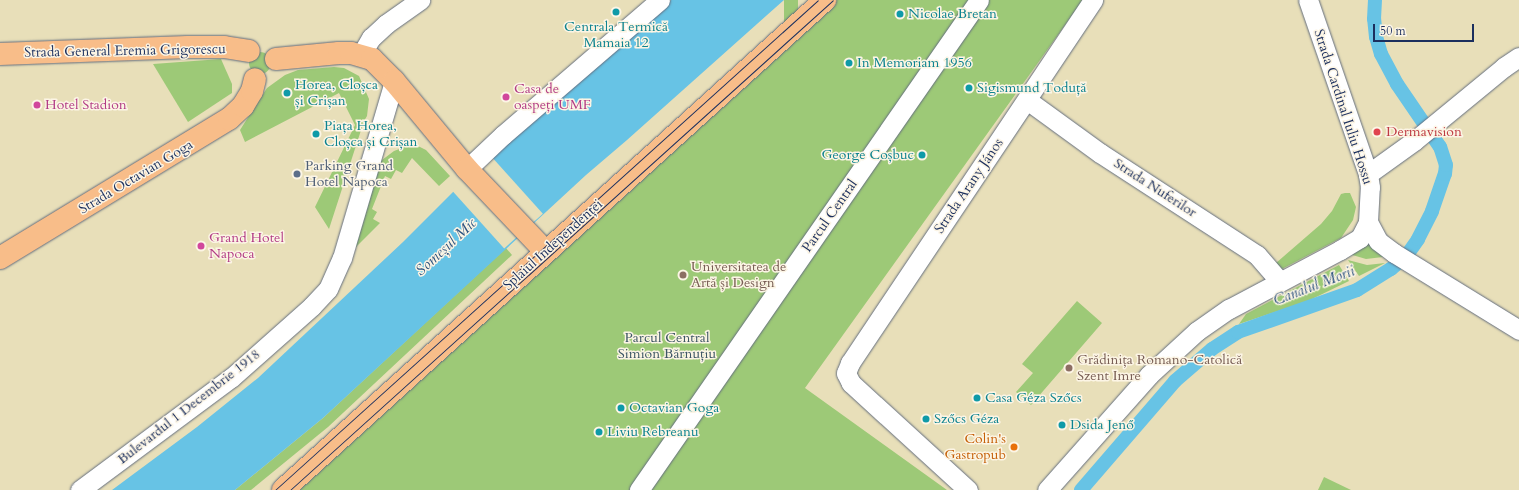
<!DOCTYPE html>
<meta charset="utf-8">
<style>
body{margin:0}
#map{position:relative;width:1519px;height:490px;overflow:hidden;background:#e8dfb9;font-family:Cardo,serif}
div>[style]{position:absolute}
.green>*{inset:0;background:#9dc977;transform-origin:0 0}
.round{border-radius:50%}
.water>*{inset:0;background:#67c3e5}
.pier>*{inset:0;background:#e8dfb9;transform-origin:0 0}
.canal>*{height:14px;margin:-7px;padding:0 7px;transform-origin:7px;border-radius:7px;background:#67c3e5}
.roads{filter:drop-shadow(0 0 1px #636d7e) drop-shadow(0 0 1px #636d7e)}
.minor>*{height:19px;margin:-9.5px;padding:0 9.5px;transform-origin:9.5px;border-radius:9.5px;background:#fff}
.major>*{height:22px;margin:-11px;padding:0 11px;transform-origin:11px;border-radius:11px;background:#f8bd89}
.tram>*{height:1px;margin:-0.5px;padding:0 0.5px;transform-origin:0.5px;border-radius:0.5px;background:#1b2f5e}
.dots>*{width:11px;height:11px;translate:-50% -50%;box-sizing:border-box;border:2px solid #fcf5e5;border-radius:50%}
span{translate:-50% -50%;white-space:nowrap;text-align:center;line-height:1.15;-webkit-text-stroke:3px #fcf5e5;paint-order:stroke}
.culture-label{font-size:14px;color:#0d838f}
.left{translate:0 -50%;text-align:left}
.right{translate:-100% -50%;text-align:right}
.street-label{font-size:14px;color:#1b2f5e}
.hotel-label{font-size:14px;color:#b23c85}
.health-label{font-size:14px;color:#be3a42}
.service-label{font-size:14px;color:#4e5e75}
.education-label{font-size:14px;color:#785e54}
.park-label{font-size:14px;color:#3c5664}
.food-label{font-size:14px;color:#c56008}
.water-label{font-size:15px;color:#2e5480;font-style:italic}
.scale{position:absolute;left:1373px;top:24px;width:101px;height:18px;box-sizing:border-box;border:2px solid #1b2f5e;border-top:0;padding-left:5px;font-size:12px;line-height:14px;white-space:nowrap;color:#1b2f5e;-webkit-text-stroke:3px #fcf5e5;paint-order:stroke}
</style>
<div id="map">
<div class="green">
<i style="left:784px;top:0;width:14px;height:322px"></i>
<i style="clip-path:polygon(836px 0,1083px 0,805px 388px,947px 490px,295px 490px,619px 194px)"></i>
<i class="round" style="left:249px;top:52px;width:22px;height:22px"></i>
<i style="clip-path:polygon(221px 59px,232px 84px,232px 93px,188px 122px,153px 64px)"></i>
<i style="clip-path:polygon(334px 67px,344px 68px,359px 76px,369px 99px,367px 116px,364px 121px,329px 229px,315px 207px,355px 125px,339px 93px,245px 142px,240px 130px,267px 88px,285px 75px,298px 70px)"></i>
<i style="clip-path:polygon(416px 145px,426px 150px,450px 176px,439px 186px,412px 158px,402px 173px,396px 170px,391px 179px,385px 176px,372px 209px,377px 212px,373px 219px,380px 223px,351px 252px,376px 168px,382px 160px,394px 151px,407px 146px)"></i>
<i style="clip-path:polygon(1345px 193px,1350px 193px,1356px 207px,1353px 220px,1341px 238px,1280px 270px,1276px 263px,1321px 224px,1332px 211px,1341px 194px)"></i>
<i style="clip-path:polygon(1369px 242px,1383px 257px,1366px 259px,1349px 254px)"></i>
<i style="clip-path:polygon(506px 248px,512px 255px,328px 427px,251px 490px,235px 490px,323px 418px)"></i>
<i style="clip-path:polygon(1348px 260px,1367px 265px,1385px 263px,1359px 276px)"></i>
<i style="clip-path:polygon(1339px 265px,1349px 281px,1308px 301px,1239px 324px,1246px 314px)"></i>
<i style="clip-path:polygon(1077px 301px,1102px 323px,1031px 405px,1016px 392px,1033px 373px,1022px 364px)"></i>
<i style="clip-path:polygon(1324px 477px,1351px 490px,1318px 490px)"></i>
</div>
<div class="water">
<i style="clip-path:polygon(671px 0,784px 0,627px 140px,586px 175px,323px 418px,235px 490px,112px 490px,197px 427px,258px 378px,403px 242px,460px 185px)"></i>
</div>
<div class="pier">
<i style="left:490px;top:155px;width:79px;height:52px;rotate:48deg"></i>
</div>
<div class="canal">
<i style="left:1081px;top:490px;width:144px;rotate:-49.2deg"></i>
<i style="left:1175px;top:381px;width:49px;rotate:-40.9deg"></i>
<i style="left:1212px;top:349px;width:31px;rotate:-33deg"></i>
<i style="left:1238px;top:332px;width:126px;rotate:-19.4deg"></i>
<i style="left:1357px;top:290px;width:40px;rotate:-32deg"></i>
<i style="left:1391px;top:269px;width:21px;rotate:-41deg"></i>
<i style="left:1407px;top:255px;width:19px;rotate:-55deg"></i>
<i style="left:1418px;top:239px;width:31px;rotate:-63deg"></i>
<i style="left:1432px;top:211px;width:39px;rotate:-71deg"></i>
<i style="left:1445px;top:174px;width:9px;rotate:-84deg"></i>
<i style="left:1446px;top:165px;width:19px;rotate:-108deg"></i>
<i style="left:1440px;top:147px;width:76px;rotate:-124.3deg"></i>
<i style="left:1397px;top:84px;width:34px;rotate:-118deg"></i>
<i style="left:1381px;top:54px;width:18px;rotate:-106deg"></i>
<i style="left:1376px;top:37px;width:18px;rotate:-96deg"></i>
<i style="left:1374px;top:19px;width:19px;rotate:-87deg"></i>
</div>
<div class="roads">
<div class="minor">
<i style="left:361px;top:55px;width:20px;rotate:-60deg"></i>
<i style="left:371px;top:38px;width:21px;rotate:-43deg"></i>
<i style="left:386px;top:24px;width:42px;rotate:-35.2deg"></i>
<i style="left:1027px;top:100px;width:90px;rotate:36deg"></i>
<i style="left:1100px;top:153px;width:187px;rotate:33deg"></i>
<i style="left:1257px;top:255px;width:35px;rotate:49deg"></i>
<i style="left:467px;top:169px;width:50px;rotate:-43.4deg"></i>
<i style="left:503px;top:135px;width:207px;rotate:-40.7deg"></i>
<i style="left:1368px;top:174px;width:57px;rotate:-35.7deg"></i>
<i style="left:1414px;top:141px;width:117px;rotate:-39.4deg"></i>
<i style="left:1504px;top:67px;width:18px;rotate:-34deg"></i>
<i style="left:1368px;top:222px;width:21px;rotate:62deg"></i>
<i style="left:1378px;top:241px;width:20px;rotate:37deg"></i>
<i style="left:1394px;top:253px;width:147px;rotate:31.6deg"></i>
<i style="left:80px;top:490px;width:188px;rotate:-36.6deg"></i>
<i style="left:231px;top:378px;width:108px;rotate:-41.6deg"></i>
<i style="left:312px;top:306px;width:23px;rotate:-47deg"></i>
<i style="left:328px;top:289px;width:34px;rotate:-66deg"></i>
<i style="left:342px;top:258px;width:184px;rotate:-73.6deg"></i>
<i style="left:639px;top:490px;width:596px;rotate:-55.24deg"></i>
<i style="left:968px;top:490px;width:159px;rotate:-137.6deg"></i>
<i style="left:851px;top:383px;width:11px;rotate:-117deg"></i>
<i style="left:846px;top:373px;width:11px;rotate:-68deg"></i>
<i style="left:850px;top:363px;width:437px;rotate:-56.2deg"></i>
<i style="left:1047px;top:490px;width:154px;rotate:-48.4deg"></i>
<i style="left:1149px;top:375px;width:65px;rotate:-42.5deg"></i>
<i style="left:1197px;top:331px;width:39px;rotate:-35deg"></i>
<i style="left:1229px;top:309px;width:126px;rotate:-28deg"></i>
<i style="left:1340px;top:250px;width:23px;rotate:-31deg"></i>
<i style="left:1360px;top:238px;width:18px;rotate:-63deg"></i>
<i style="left:1368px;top:222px;width:35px;rotate:-87deg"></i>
<i style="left:1370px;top:187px;width:13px;rotate:-99deg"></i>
<i style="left:1368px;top:174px;width:184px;rotate:-109deg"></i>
</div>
<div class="major">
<i style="left:0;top:54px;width:188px;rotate:-2.1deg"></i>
<i style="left:188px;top:47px;width:36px"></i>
<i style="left:224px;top:47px;width:25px;rotate:9deg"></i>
<i style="left:276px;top:59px;width:63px;rotate:-5.4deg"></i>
<i style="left:339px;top:53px;width:12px"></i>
<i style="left:351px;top:53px;width:22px;rotate:16deg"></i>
<i style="left:372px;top:59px;width:31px;rotate:45deg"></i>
<i style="left:394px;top:81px;width:114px;rotate:50.3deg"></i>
<i style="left:467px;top:169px;width:113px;rotate:46.4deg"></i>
<i style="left:0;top:258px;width:268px;rotate:-31.3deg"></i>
<i style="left:229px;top:119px;width:19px;rotate:-43deg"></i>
<i style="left:243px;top:106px;width:17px;rotate:-59deg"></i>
<i style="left:252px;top:91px;width:12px;rotate:-76deg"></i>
<i style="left:283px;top:490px;width:731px;rotate:-42.12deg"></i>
</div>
</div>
<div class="tram">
<i style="left:275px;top:490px;width:731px;rotate:-42.06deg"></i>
<i style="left:290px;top:490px;width:731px;rotate:-42.06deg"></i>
</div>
<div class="dots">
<i style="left:616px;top:12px;background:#0f9aa8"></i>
<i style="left:900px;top:14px;background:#0f9aa8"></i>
<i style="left:849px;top:63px;background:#0f9aa8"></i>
<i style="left:969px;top:88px;background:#0f9aa8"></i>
<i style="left:287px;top:93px;background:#0f9aa8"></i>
<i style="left:506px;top:97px;background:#d1479c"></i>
<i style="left:37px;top:105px;background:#d1479c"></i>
<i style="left:1377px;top:132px;background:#e0444e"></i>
<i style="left:316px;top:134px;background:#0f9aa8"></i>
<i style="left:922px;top:155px;background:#0f9aa8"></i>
<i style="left:297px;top:174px;background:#5c6f8a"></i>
<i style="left:201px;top:246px;background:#d1479c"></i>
<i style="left:683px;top:275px;background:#8d6e63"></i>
<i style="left:1069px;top:368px;background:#8d6e63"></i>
<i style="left:977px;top:398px;background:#0f9aa8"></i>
<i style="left:621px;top:408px;background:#0f9aa8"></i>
<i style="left:926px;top:419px;background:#0f9aa8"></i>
<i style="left:1062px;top:425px;background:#0f9aa8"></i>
<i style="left:599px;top:432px;background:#0f9aa8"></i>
<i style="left:1014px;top:447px;background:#e8710a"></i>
</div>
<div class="culture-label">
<span class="left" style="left:908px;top:14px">Nicolae Bretan</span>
<span style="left:616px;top:35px">Centrala Termică<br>Mamaia 12</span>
<span class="left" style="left:857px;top:63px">In Memoriam 1956</span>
<span class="left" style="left:295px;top:93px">Horea, Cloșca<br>și Crișan</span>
<span class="left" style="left:977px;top:88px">Sigismund Toduță</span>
<span class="left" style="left:324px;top:134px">Piața Horea,<br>Cloșca și Crișan</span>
<span class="right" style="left:914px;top:155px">George Coșbuc</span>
<span class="left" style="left:985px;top:398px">Casa Géza Szőcs</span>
<span class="left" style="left:629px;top:408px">Octavian Goga</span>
<span class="left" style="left:934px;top:419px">Szőcs Géza</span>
<span class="left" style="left:1070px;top:425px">Dsida Jenő</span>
<span class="left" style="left:607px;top:432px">Liviu Rebreanu</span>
</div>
<div class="street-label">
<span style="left:125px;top:51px;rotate:-1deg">Strada General Eremia Grigorescu</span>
<span style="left:1343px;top:107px;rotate:72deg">Strada Cardinal Iuliu Hossu</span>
<span style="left:136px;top:177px;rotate:-31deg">Strada Octavian Goga</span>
<span style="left:969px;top:186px;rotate:-56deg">Strada Arany János</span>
<span style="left:1155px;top:188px;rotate:33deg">Strada Nuferilor</span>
<span style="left:830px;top:216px;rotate:-55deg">Parcul Central</span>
<span style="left:553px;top:245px;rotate:-42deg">Splaiul Independenței</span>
<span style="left:189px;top:407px;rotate:-38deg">Bulevardul 1 Decembrie 1918</span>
</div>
<div class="hotel-label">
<span class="left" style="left:514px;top:97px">Casa de<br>oaspeți UMF</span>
<span class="left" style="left:45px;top:105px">Hotel Stadion</span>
<span class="left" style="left:209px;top:246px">Grand Hotel<br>Napoca</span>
</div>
<div class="health-label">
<span class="left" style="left:1386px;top:132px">Dermavision</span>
</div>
<div class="service-label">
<span class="left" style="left:305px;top:174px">Parking Grand<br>Hotel Napoca</span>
</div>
<div class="education-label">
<span class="left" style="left:691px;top:275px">Universitatea de<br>Artă și Design</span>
<span class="left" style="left:1077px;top:368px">Grădinița Romano-Catolică<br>Szent Imre</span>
</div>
<div class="park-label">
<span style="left:667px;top:346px">Parcul Central<br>Simion Bărnuțiu</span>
</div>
<div class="food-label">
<span class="right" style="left:1006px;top:447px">Colin's<br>Gastropub</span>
</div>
<div class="water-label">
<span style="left:446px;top:247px;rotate:-43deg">Someșul Mic</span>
<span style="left:1314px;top:286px;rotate:-21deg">Canalul Morii</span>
</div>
<div class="scale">50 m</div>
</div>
